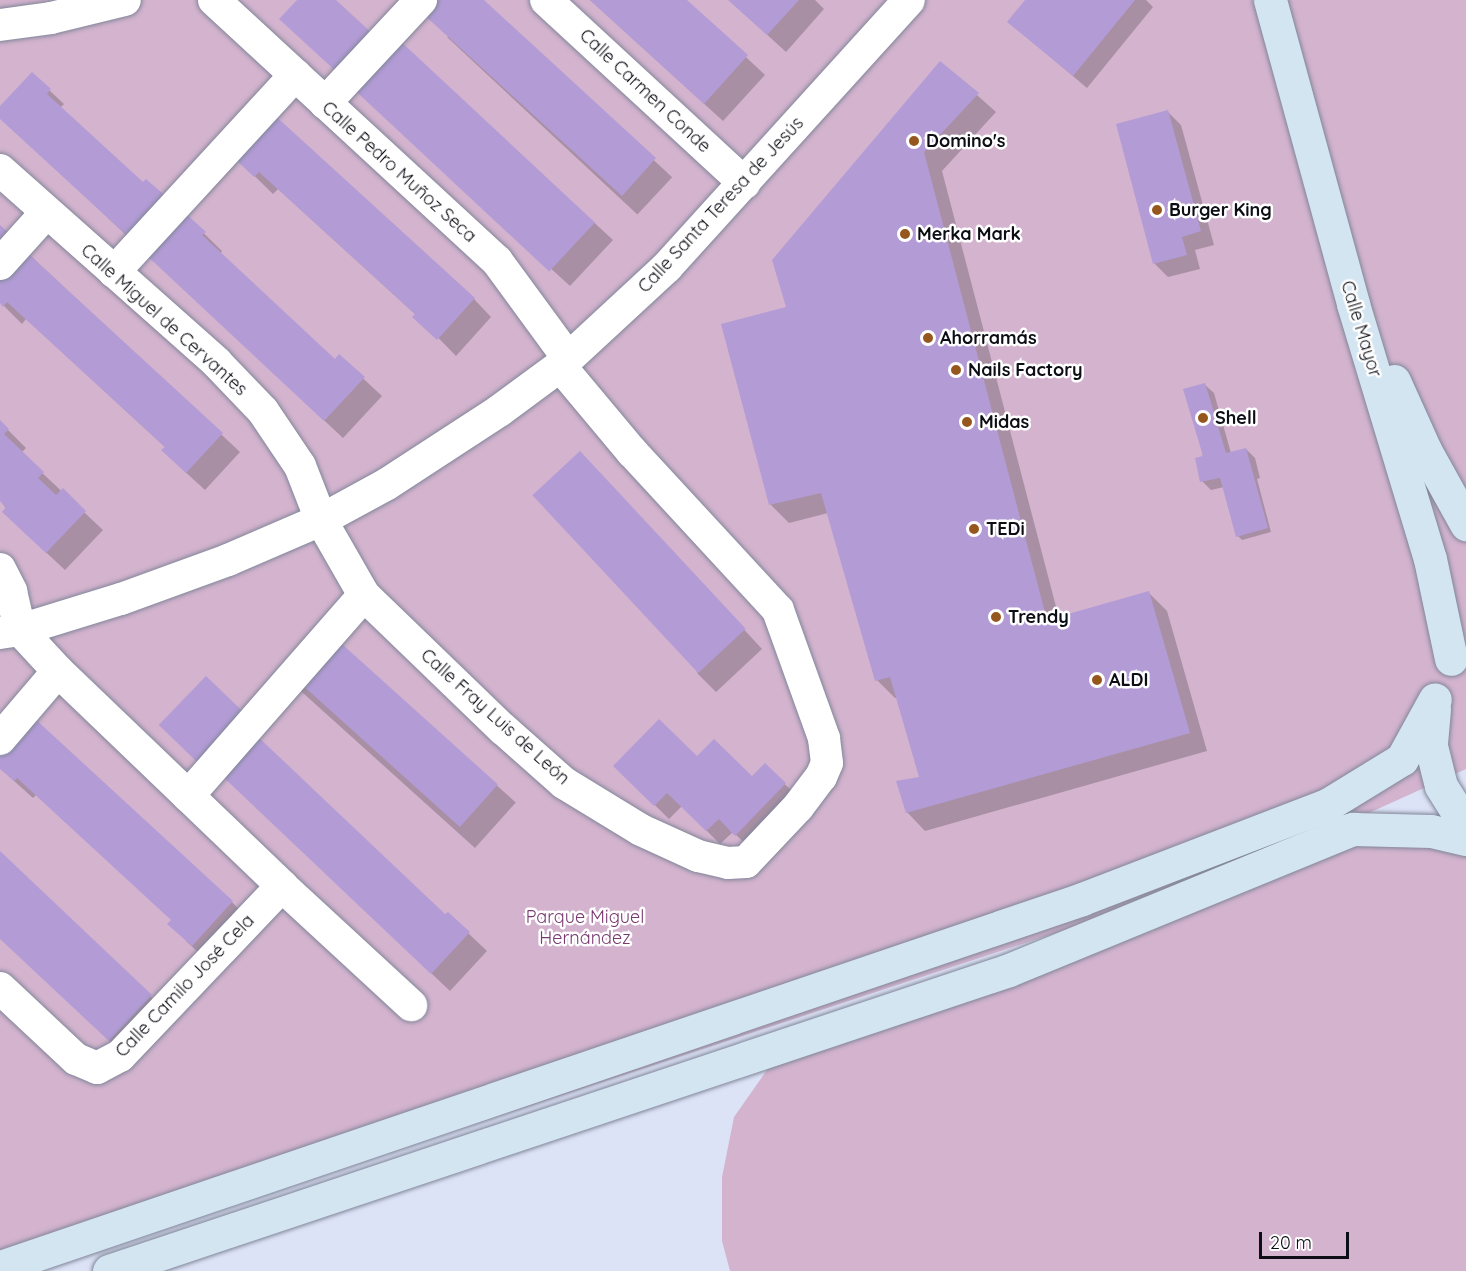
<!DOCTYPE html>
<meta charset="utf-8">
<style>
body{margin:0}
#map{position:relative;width:1466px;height:1271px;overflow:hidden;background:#dde3f7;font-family:Quicksand,sans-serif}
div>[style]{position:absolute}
.green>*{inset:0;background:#d3b3ce}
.shadow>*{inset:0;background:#0003;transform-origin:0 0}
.building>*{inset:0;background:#b39cd6;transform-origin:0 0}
.roads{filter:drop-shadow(0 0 2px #818699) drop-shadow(0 0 2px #818699)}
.street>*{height:32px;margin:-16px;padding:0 16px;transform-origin:16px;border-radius:16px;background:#fff}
.secondary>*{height:33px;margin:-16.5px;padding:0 16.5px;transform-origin:16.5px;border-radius:16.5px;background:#d4e5f2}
.dots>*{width:16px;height:16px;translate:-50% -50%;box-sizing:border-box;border:3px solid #fff;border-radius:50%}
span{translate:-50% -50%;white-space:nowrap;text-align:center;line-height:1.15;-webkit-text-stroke:5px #fff;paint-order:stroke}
.street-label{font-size:18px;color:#0d0e15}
.poi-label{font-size:18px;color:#0d0e15;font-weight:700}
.left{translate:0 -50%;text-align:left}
.park-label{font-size:18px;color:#773870}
.scale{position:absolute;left:1259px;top:1232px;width:90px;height:27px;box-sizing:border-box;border:3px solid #0d0e15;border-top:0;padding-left:8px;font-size:18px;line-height:21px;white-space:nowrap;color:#0d0e15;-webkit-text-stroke:4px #fff;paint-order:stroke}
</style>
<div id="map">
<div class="green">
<i style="clip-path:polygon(0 0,1466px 0,1466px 769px,1230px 876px,1345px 834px,1466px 839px,1466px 1271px,730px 1271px,722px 1241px,722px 1177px,734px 1117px,774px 1060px,1220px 879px,27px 1271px,0 1271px)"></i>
</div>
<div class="shadow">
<i style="clip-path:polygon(299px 0,333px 0,374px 38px,396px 39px,613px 240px,570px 286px,371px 104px)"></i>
<i style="left:482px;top:0;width:260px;height:51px;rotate:43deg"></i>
<i style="clip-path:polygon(590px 0,685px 0,765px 75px,723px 121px)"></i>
<i style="clip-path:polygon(729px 0,815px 0,824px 9px,786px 52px)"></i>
<i style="clip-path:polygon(1027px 0,1146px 0,1153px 7px,1087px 88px,1009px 22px)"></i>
<i style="clip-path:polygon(941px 63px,996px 112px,942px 171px,1059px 618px,1149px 593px,1167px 611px,1207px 751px,925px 831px,907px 812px,921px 778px,897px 698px,895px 698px,877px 680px,828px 513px,789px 523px,771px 505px,787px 308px)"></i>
<i style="clip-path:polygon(32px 74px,64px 104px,60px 108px,143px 185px,182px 212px,222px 251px,220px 254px,335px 361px,339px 356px,382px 396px,343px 438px,0 117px,0 108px)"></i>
<i style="clip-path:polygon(1168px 112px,1181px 125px,1214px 245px,1195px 250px,1200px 269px,1168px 277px,1155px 264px,1118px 125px)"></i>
<i style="clip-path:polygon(233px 155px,474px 299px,491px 317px,456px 356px,416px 315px,278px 189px,273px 194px)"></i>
<i style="clip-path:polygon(0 227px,240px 452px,205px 490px,181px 468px,166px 448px,26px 319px,22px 324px,0 302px)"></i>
<i style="clip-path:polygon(1204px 384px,1214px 393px,1231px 453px,1246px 449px,1255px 458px,1260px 478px,1257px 479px,1271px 532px,1242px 540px,1238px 536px,1224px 487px,1211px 490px,1202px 481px)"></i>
<i style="clip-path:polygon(0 422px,26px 448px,21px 453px,103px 530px,65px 570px,22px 530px,0 500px)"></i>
<i style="clip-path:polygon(598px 471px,762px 649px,716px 692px,698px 674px)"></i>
<i style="left:333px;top:638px;width:246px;height:61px;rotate:42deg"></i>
<i style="clip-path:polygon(0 756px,232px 902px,249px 920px,210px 963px,187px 942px,172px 920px,36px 795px,33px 798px,13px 780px,0 767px)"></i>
<i style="clip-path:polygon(697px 759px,752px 778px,765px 765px,799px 798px,750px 848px,733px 832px,720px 844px,682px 806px,669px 819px,615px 766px)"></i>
<i style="clip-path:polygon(239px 791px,445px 916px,448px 914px,487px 951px,450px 991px)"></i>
<i style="clip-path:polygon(0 854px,169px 1014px,128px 1058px,0 938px)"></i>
</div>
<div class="building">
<i style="clip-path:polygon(297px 0,336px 0,375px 36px,340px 75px,279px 19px)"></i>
<i style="clip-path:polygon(432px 0,484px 0,656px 158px,622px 196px,421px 12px)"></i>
<i style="clip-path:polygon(590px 0,687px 0,748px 55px,704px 104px)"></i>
<i style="clip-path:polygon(728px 0,799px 0,767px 35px)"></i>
<i style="clip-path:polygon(1025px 0,1135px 0,1073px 76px,1007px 22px)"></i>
<i style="left:396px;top:37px;width:272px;height:67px;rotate:43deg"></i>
<i style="clip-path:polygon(940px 61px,979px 93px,924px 152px,1047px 620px,1149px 591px,1190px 733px,906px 813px,896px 781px,919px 777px,890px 677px,875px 681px,821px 493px,769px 505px,721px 324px,786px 307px,772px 260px)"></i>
<i style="clip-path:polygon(32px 72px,51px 89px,47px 94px,143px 182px,146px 179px,169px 199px,132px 240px,0 119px,0 106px)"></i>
<i style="clip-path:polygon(1168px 110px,1201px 231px,1182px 237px,1187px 255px,1153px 264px,1116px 124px)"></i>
<i style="clip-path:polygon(270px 111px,475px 298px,437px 340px,412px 317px,415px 314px,259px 172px,254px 177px,231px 155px)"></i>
<i style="clip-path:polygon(182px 210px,206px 232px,202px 235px,335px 359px,339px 354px,365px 377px,324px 421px,143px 252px)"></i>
<i style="clip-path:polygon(0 225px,11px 235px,0 247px)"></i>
<i style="clip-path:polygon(23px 249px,223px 433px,186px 473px,161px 450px,165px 447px,7px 302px,3px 307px,0 303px,0 274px)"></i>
<i style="clip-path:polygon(1205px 383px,1226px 453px,1246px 448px,1268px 528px,1236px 537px,1220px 478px,1200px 482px,1195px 458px,1203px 456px,1183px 389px)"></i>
<i style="clip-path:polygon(0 420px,9px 429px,4px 434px,44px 472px,38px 478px,56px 495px,63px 488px,86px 511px,46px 553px,2px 512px,6px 507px,0 501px)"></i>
<i style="left:580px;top:451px;width:243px;height:65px;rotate:47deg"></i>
<i style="left:333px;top:636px;width:222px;height:57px;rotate:42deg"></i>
<i style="left:206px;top:676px;width:57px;height:68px;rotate:44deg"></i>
<i style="clip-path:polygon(33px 717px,233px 901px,192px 946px,167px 924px,171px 920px,17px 778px,14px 781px,0 769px,0 754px)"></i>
<i style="clip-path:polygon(659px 719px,697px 756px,714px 739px,752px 776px,765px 763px,786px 783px,735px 836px,719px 819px,706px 831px,667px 793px,654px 806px,613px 766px)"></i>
<i style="clip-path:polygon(255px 734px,445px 914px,448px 912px,470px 932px,431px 974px,219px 773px)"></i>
<i style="clip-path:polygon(0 851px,152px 995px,109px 1041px,0 939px)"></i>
</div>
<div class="roads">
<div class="street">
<i style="left:214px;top:0;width:385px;rotate:42.7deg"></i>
<i style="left:497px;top:261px;width:120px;rotate:53.8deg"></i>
<i style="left:546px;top:0;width:270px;rotate:42.7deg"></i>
<i style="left:0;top:25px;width:51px;rotate:-7.8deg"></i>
<i style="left:51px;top:18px;width:76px;rotate:-13.7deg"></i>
<i style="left:325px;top:103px;width:141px;rotate:-47deg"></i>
<i style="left:0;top:170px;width:290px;rotate:41.6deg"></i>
<i style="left:217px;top:363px;width:66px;rotate:46.2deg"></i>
<i style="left:263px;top:411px;width:66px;rotate:56.1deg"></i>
<i style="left:300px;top:466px;width:58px;rotate:68.7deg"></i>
<i style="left:321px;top:520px;width:86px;rotate:60.2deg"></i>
<i style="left:364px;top:595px;width:193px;rotate:44deg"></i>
<i style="left:503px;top:729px;width:81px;rotate:41.5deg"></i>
<i style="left:564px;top:783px;width:90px;rotate:31.4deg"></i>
<i style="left:641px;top:830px;width:63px;rotate:24.5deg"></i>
<i style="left:698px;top:856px;width:31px;rotate:13deg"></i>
<i style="left:728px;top:863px;width:18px;rotate:-3deg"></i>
<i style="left:746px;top:862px;width:76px;rotate:-46.6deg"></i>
<i style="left:798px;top:807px;width:38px;rotate:-53deg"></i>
<i style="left:821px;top:777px;width:15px;rotate:-67deg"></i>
<i style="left:827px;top:763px;width:25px;rotate:-97deg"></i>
<i style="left:824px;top:738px;width:136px;rotate:-109.8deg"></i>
<i style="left:778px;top:610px;width:215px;rotate:-132.7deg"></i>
<i style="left:632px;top:452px;width:112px;rotate:-129.9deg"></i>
<i style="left:0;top:264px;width:69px;rotate:-48deg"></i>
<i style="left:114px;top:272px;width:268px;rotate:-47.4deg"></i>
<i style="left:0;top:569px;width:25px;rotate:63deg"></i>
<i style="left:11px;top:591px;width:40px;rotate:77deg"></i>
<i style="left:20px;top:630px;width:56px;rotate:47.2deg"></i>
<i style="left:58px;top:671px;width:310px;rotate:43.8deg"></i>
<i style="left:282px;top:886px;width:176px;rotate:42.7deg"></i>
<i style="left:0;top:633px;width:20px;rotate:-9deg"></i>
<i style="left:20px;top:630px;width:106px;rotate:-17.1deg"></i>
<i style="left:121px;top:599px;width:114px;rotate:-20deg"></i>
<i style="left:228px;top:560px;width:101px;rotate:-23.3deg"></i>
<i style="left:321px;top:520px;width:75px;rotate:-28.6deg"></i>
<i style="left:387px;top:484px;width:134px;rotate:-33.1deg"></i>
<i style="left:499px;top:411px;width:76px;rotate:-36.4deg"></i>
<i style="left:560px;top:366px;width:146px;rotate:-42.8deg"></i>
<i style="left:667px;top:267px;width:360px;rotate:-47.8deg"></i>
<i style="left:0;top:739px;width:89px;rotate:-49.5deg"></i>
<i style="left:188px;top:796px;width:267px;rotate:-48.8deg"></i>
<i style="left:0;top:988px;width:104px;rotate:43.1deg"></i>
<i style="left:76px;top:1059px;width:23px;rotate:23deg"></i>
<i style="left:97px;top:1068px;width:26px;rotate:-28deg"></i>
<i style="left:120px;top:1056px;width:235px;rotate:-46.4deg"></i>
</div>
<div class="secondary">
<i style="left:1270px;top:0;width:315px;rotate:74.7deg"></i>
<i style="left:1353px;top:304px;width:266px;rotate:73.2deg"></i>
<i style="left:1430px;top:559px;width:102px;rotate:78.1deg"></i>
<i style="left:1394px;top:381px;width:76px;rotate:65.8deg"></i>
<i style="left:1425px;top:450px;width:85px;rotate:61deg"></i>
<i style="left:1434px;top:709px;width:37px;rotate:95deg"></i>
<i style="left:1431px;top:746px;width:41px;rotate:76deg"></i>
<i style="left:1441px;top:786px;width:47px;rotate:58deg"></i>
<i style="left:1333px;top:834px;width:21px;rotate:-14deg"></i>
<i style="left:1353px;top:829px;width:78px;rotate:1.5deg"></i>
<i style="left:1431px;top:831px;width:36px;rotate:13deg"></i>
<i style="left:0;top:1267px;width:1143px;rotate:-18.78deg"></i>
<i style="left:1082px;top:899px;width:262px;rotate:-21deg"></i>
<i style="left:1327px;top:805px;width:88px;rotate:-31.5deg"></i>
<i style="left:1402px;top:759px;width:68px;rotate:-61.2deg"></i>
<i style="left:109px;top:1271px;width:949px;rotate:-18.49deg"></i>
<i style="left:1009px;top:970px;width:372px;rotate:-22.3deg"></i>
</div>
</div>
<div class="dots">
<i style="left:914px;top:141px;background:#96571e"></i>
<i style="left:1157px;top:210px;background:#96571e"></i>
<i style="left:905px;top:234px;background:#96571e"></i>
<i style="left:928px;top:338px;background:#96571e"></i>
<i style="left:956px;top:370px;background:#96571e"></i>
<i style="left:1203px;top:418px;background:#96571e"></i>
<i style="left:967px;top:422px;background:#96571e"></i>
<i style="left:974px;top:529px;background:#96571e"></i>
<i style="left:996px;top:617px;background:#96571e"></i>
<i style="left:1097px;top:680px;background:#96571e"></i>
</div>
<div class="street-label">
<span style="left:645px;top:91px;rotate:43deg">Calle Carmen Conde</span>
<span style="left:399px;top:172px;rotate:42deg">Calle Pedro Muñoz Seca</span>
<span style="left:721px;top:205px;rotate:-47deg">Calle Santa Teresa de Jesús</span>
<span style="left:164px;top:320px;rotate:42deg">Calle Miguel de Cervantes</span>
<span style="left:1361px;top:329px;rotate:73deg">Calle Mayor</span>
<span style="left:495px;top:717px;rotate:42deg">Calle Fray Luis de León</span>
<span style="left:185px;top:986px;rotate:-46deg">Calle Camilo José Cela</span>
</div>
<div class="poi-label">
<span class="left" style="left:926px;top:141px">Domino's</span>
<span class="left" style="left:1169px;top:210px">Burger King</span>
<span class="left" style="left:917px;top:234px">Merka Mark</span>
<span class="left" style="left:940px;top:338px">Ahorramás</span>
<span class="left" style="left:968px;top:370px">Nails Factory</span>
<span class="left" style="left:1215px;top:418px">Shell</span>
<span class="left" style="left:979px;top:422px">Midas</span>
<span class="left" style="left:986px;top:529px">TEDi</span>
<span class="left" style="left:1008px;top:617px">Trendy</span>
<span class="left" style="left:1109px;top:680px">ALDI</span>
</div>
<div class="park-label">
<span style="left:585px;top:928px">Parque Miguel<br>Hernández</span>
</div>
<div class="scale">20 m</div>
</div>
